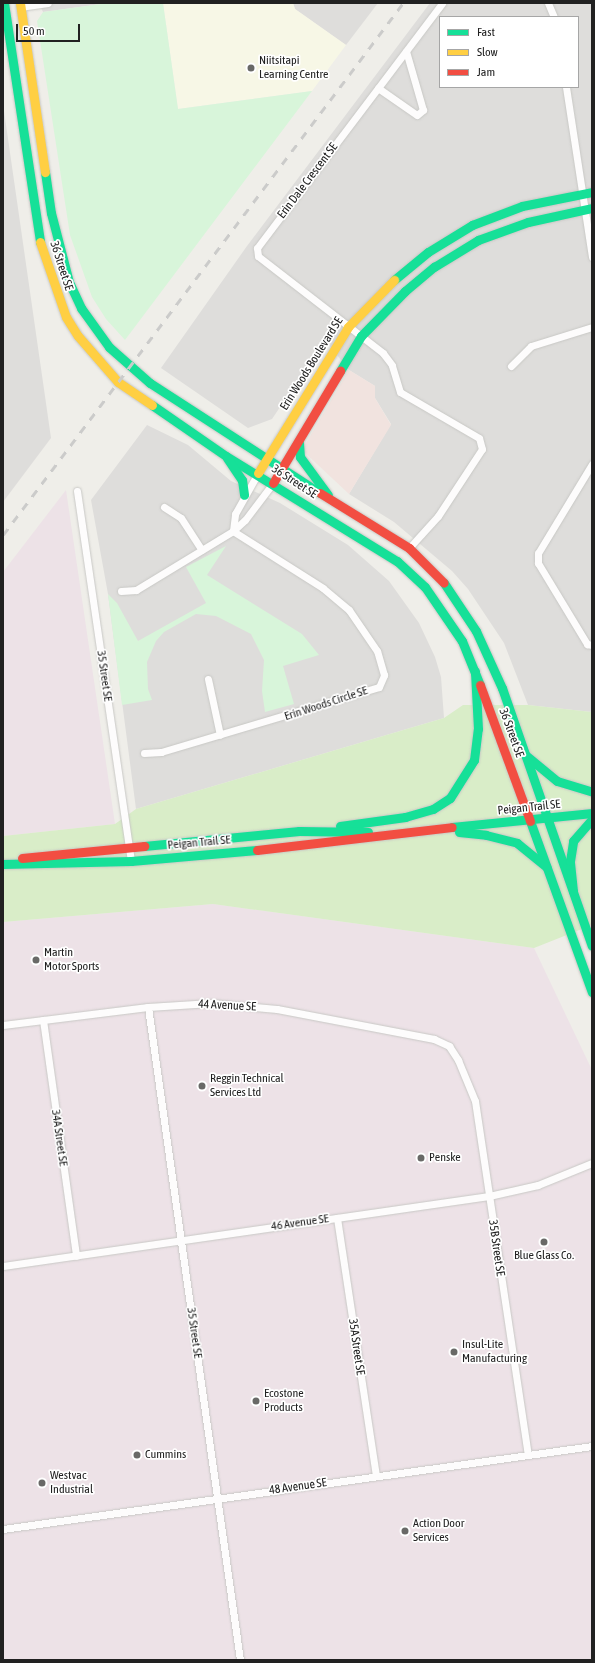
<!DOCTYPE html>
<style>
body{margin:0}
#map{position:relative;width:595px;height:1663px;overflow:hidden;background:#efeee9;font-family:"Asap Condensed",sans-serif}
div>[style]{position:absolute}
.residential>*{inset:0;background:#dedddb}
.commercial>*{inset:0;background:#f1e3df}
.industrial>*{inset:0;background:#ede2e7}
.education>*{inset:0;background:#f7f7e6}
.grass>*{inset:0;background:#d9edc8}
.park>*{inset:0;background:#d8f5da}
.roads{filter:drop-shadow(0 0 1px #c8c8c5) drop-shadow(0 0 1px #c8c8c5)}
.street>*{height:7px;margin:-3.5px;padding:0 3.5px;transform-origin:3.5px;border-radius:3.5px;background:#fdfcfc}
.fast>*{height:9px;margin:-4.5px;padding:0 4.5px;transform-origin:4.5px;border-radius:4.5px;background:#16e098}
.slow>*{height:9px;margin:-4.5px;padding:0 4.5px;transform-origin:4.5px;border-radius:4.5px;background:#ffcf43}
.jam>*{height:9px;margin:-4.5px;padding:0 4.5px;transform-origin:4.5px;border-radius:4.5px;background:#f24e42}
.rail>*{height:2.5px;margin-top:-1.25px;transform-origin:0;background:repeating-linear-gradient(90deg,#cbcbca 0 8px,transparent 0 16px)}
.dots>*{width:11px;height:11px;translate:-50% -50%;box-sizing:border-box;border:2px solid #fff;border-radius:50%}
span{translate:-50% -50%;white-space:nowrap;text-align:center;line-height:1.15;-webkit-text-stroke:3.5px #fff;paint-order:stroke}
.poi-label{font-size:12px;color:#212121}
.left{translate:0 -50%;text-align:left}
.street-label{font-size:12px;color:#212121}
.frame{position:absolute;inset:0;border:4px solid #212121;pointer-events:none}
.legend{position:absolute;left:439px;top:16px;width:140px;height:72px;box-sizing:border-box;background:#fff;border:1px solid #a6a6a6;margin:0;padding:5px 7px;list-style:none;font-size:12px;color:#212121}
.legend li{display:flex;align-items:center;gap:8px;height:20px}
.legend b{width:20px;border:1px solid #a6a6a6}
.scale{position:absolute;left:16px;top:24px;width:64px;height:18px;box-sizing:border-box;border:2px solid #212121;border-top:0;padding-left:5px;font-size:12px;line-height:14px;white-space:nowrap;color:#212121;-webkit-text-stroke:3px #fff;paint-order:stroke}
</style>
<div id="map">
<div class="residential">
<i style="clip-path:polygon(39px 3px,108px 3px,43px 12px)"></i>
<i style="clip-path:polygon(293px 3px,378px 3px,346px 45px,295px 9px)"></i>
<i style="clip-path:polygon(evenodd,430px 3px,592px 3px,592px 712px,528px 705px,504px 643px,468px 589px,452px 571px,394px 522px,349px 494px,391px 424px,375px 398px,375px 386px,349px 370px,325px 340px,272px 419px,248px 428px,161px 368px,247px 246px,430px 3px,440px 17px,578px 17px,578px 87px,440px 87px,440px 17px)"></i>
<i style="clip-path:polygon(3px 104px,51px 438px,3px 502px)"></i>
<i style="clip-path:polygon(147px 425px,188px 445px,231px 481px,280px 503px,348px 545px,389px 581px,419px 623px,435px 657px,441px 677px,444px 718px,136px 809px,108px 594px,91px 500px)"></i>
</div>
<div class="commercial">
<i style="clip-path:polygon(349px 370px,375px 386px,375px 398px,391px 425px,349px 494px,302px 450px)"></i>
</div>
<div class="industrial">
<i style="clip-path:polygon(66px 490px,115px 824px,3px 836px,3px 572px)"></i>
<i style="clip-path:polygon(213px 904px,534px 948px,592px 1070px,592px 1660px,3px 1660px,3px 922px)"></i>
</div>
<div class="education">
<i style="clip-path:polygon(163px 3px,293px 3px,295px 9px,346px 45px,312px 91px,178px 109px)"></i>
</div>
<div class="grass">
<i style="clip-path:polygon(463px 705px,528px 705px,592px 712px,592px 925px,534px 948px,213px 904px,3px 922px,3px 836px,115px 824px,136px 809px,444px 718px)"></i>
</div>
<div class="park">
<i style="clip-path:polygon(108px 3px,163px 3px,178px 109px,312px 91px,125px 340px,106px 319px,92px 297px,70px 235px,37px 21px,43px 12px)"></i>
<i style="clip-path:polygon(226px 546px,207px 575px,302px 634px,319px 655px,283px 666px,294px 704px,265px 712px,262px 691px,264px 660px,251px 634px,216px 616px,196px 614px,164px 632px,156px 641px,147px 662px,148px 689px,152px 700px,122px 705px,108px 594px,117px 603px,138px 641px,206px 603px,186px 567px)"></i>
</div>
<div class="roads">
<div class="street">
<i style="left:548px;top:3px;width:15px;rotate:67deg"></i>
<i style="left:20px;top:7px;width:28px;rotate:-8deg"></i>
<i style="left:566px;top:87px;width:172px;rotate:81.3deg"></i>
<i style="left:378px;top:88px;width:47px;rotate:34.7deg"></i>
<i style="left:417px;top:115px;width:8px;rotate:-40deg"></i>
<i style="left:423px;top:110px;width:61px;rotate:-106.1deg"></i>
<i style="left:511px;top:366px;width:28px;rotate:-45deg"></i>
<i style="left:531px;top:346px;width:64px;rotate:-17.3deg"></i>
<i style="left:592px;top:464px;width:104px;rotate:121.2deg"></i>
<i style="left:538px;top:553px;width:10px;rotate:90deg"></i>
<i style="left:538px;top:563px;width:95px;rotate:58.8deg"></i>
<i style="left:587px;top:644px;width:5px;rotate:11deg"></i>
<i style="left:77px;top:491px;width:374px;rotate:81.7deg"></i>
<i style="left:164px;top:507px;width:20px;rotate:33deg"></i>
<i style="left:181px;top:518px;width:38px;rotate:57deg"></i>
<i style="left:233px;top:531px;width:17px;rotate:-83deg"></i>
<i style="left:235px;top:514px;width:47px;rotate:-60.7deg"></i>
<i style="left:409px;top:548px;width:43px;rotate:-47.8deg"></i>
<i style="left:438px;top:516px;width:80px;rotate:-56.7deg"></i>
<i style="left:482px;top:449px;width:11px;rotate:-105deg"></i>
<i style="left:479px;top:438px;width:91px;rotate:-149.8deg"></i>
<i style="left:400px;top:392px;width:28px;rotate:-107deg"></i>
<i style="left:392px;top:365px;width:15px;rotate:-127deg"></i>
<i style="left:383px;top:353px;width:158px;rotate:-142.2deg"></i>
<i style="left:258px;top:256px;width:8px;rotate:-97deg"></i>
<i style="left:257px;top:248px;width:307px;rotate:-52.9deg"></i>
<i style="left:121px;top:591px;width:15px;rotate:-4deg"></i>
<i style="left:136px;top:590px;width:114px;rotate:-31.3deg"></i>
<i style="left:233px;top:531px;width:16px;rotate:-43deg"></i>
<i style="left:245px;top:520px;width:46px;rotate:-52.9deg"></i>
<i style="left:208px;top:679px;width:57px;rotate:77.9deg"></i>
<i style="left:144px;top:753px;width:17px;rotate:-3deg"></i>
<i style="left:161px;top:752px;width:227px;rotate:-16.6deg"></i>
<i style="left:379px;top:687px;width:13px;rotate:-67deg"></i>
<i style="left:384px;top:675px;width:25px;rotate:-106deg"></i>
<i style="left:377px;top:651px;width:50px;rotate:-124.3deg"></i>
<i style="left:349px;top:610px;width:34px;rotate:-140deg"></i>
<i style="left:323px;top:588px;width:107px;rotate:-147.7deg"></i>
<i style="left:148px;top:1007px;width:659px;rotate:81.98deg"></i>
<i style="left:43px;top:1020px;width:238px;rotate:82deg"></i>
<i style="left:3px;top:1025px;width:146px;rotate:-7.1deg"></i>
<i style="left:148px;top:1007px;width:63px;rotate:-3.6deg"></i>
<i style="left:211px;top:1003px;width:66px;rotate:5.2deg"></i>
<i style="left:277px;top:1009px;width:160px;rotate:10.8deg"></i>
<i style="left:434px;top:1039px;width:17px;rotate:25deg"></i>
<i style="left:449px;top:1046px;width:17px;rotate:57deg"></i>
<i style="left:458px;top:1060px;width:44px;rotate:67.5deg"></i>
<i style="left:475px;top:1101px;width:358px;rotate:81.5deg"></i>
<i style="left:337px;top:1218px;width:261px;rotate:81.4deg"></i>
<i style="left:3px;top:1266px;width:491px;rotate:-8.2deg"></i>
<i style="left:489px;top:1196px;width:50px;rotate:-12.7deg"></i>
<i style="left:538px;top:1185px;width:58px;rotate:-22.2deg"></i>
<i style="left:3px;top:1529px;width:595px;rotate:-8.02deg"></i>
</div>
<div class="fast">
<i style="left:4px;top:3px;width:242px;rotate:81.4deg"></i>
<i style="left:45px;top:172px;width:41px;rotate:81.7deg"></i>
<i style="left:51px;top:213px;width:71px;rotate:75.4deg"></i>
<i style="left:69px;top:282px;width:29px;rotate:65deg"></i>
<i style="left:81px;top:308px;width:48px;rotate:54.3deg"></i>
<i style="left:109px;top:347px;width:55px;rotate:41.3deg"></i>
<i style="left:150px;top:383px;width:202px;rotate:32.9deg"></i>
<i style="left:394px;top:280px;width:44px;rotate:-39.5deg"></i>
<i style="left:428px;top:252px;width:52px;rotate:-31.5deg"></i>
<i style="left:472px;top:225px;width:53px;rotate:-20.8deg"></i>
<i style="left:522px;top:206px;width:71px;rotate:-11.3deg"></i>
<i style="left:340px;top:371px;width:41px;rotate:-59deg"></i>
<i style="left:361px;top:336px;width:63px;rotate:-45.6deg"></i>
<i style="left:405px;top:291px;width:38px;rotate:-40deg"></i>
<i style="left:434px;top:267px;width:52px;rotate:-31.5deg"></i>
<i style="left:478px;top:240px;width:53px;rotate:-19.8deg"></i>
<i style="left:528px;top:222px;width:66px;rotate:-12.3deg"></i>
<i style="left:152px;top:405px;width:90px;rotate:34.6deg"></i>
<i style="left:226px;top:456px;width:201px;rotate:31.6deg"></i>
<i style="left:397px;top:561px;width:38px;rotate:43deg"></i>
<i style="left:425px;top:587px;width:65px;rotate:55.6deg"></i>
<i style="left:462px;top:641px;width:48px;rotate:67.8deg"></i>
<i style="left:299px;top:443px;width:14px;rotate:86deg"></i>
<i style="left:300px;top:457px;width:47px;rotate:53.6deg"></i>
<i style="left:227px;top:458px;width:27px;rotate:56deg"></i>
<i style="left:242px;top:480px;width:15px;rotate:82deg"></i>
<i style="left:444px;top:583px;width:58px;rotate:56.3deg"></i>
<i style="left:476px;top:631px;width:63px;rotate:65.5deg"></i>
<i style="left:502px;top:688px;width:273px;rotate:70.8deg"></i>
<i style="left:523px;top:753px;width:44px;rotate:39.5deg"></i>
<i style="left:557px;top:781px;width:37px;rotate:17deg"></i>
<i style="left:530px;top:821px;width:182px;rotate:70.1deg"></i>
<i style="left:340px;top:826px;width:66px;rotate:-7.9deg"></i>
<i style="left:405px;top:817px;width:29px;rotate:-16deg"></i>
<i style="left:433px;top:809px;width:20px;rotate:-33deg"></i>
<i style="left:450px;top:798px;width:45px;rotate:-57.7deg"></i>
<i style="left:474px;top:760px;width:31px;rotate:-83deg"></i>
<i style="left:478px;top:729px;width:58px;rotate:-93deg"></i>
<i style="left:452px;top:827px;width:141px;rotate:-5.7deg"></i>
<i style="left:459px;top:832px;width:27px;rotate:6deg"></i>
<i style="left:486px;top:835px;width:32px;rotate:14deg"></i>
<i style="left:517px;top:843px;width:38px;rotate:39deg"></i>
<i style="left:144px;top:846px;width:156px;rotate:-5.5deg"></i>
<i style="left:299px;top:831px;width:69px;rotate:0.8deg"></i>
<i style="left:3px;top:864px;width:128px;rotate:-1.3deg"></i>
<i style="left:131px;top:861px;width:126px;rotate:-5deg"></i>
<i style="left:573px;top:891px;width:30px;rotate:-96deg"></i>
<i style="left:570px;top:861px;width:20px;rotate:-81deg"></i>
<i style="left:573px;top:841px;width:29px;rotate:-49deg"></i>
</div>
<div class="slow">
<i style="left:20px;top:3px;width:171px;rotate:81.6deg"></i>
<i style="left:40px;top:242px;width:79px;rotate:70.9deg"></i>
<i style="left:66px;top:317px;width:22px;rotate:58deg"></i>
<i style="left:78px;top:336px;width:61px;rotate:49deg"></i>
<i style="left:118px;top:382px;width:41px;rotate:34.1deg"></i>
<i style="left:258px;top:473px;width:172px;rotate:-58.3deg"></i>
<i style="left:348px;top:327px;width:66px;rotate:-45.6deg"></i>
</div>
<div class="jam">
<i style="left:273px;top:483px;width:131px;rotate:-59.1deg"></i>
<i style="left:320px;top:493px;width:105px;rotate:31.7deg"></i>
<i style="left:409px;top:548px;width:49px;rotate:45deg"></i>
<i style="left:480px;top:685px;width:145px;rotate:69.8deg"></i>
<i style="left:257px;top:850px;width:196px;rotate:-6.7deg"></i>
<i style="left:22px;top:858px;width:123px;rotate:-5.6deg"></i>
</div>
</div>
<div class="rail">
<i style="left:3px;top:535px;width:666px;rotate:-53.06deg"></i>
</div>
<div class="dots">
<i style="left:251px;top:68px;background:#696967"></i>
<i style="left:36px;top:960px;background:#696967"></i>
<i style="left:202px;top:1086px;background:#696967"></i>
<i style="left:421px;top:1158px;background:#696967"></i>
<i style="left:544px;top:1242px;background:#696967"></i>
<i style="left:454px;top:1352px;background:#696967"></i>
<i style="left:256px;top:1401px;background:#696967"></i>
<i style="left:137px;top:1455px;background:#696967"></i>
<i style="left:42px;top:1483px;background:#696967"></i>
<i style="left:405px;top:1531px;background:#696967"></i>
</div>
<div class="poi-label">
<span class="left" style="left:259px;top:68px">Niitsitapi<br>Learning Centre</span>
<span class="left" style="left:44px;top:960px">Martin<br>Motor Sports</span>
<span class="left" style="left:210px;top:1086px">Reggin Technical<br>Services Ltd</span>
<span class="left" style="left:429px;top:1158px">Penske</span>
<span style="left:544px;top:1256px">Blue Glass Co.</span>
<span class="left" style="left:462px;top:1352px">Insul-Lite<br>Manufacturing</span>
<span class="left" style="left:264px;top:1401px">Ecostone<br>Products</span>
<span class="left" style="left:145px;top:1455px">Cummins</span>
<span class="left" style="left:50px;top:1483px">Westvac<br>Industrial</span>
<span class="left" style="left:413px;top:1531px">Action Door<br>Services</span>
</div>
<div class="street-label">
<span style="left:308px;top:181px;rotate:-53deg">Erin Dale Crescent SE</span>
<span style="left:61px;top:266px;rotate:72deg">36 Street SE</span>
<span style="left:312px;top:364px;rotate:-58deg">Erin Woods Boulevard SE</span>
<span style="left:294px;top:482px;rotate:33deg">36 Street SE</span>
<span style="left:104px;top:676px;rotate:82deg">35 Street SE</span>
<span style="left:326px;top:704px;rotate:-18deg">Erin Woods Circle SE</span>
<span style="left:511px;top:733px;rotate:70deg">36 Street SE</span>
<span style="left:529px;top:808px;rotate:-6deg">Peigan Trail SE</span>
<span style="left:199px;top:843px;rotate:-5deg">Peigan Trail SE</span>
<span style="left:227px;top:1006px;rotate:3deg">44 Avenue SE</span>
<span style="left:59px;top:1138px;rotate:82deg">34A Street SE</span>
<span style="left:300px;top:1223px;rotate:-8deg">46 Avenue SE</span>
<span style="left:496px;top:1248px;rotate:82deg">35B Street SE</span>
<span style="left:194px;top:1333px;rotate:82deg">35 Street SE</span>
<span style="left:356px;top:1347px;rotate:82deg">35A Street SE</span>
<span style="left:298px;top:1487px;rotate:-8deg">48 Avenue SE</span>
</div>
<div class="frame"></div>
<ul class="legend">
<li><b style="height:5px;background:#16e098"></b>Fast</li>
<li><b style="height:5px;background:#ffcf43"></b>Slow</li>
<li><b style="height:5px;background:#f24e42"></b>Jam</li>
</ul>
<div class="scale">50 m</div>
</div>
